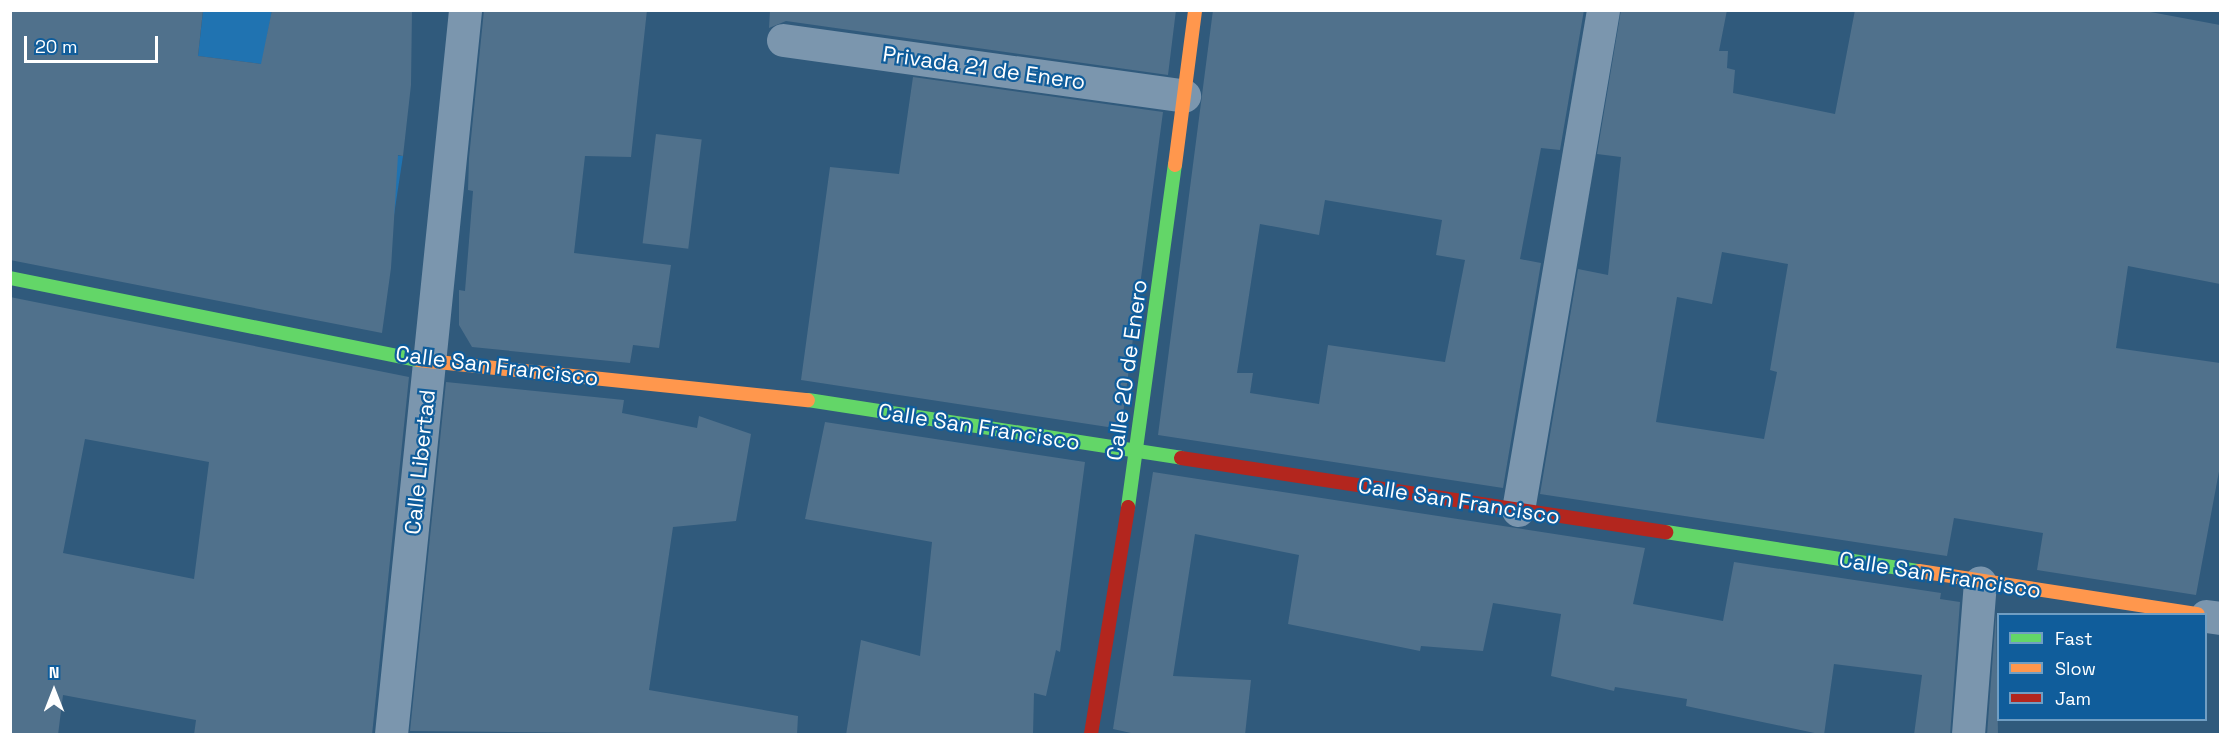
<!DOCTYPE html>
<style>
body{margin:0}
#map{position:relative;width:2231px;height:745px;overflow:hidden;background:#305a7c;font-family:"Space Grotesk",sans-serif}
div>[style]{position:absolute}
.green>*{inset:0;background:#2073b1}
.building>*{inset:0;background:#50718c;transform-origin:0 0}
.street>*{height:33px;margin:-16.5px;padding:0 16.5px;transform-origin:16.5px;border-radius:16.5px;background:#7b96ae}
.fast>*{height:14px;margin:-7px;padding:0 7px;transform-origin:7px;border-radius:7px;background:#63d668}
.slow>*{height:14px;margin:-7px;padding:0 7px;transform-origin:7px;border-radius:7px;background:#ff974d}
.jam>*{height:14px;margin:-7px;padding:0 7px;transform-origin:7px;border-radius:7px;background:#b3261e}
span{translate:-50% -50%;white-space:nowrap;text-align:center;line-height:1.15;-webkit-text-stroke:4.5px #105d9b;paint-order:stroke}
.street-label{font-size:22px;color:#fff}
.frame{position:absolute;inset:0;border:12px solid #fff;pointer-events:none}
.legend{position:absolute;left:1997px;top:613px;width:210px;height:108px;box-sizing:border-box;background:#105d9b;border:2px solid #709ec3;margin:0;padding:8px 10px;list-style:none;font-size:18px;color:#fff}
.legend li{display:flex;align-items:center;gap:12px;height:30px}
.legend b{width:30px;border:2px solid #709ec3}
.north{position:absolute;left:24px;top:661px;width:60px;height:60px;-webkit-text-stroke:4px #105d9b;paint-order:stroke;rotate:0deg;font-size:16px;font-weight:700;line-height:24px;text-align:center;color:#fff}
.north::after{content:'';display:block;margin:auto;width:21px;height:27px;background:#fff;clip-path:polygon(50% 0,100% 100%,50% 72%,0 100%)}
.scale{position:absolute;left:24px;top:36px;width:134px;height:27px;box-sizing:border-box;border:3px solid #fff;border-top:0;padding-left:8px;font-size:18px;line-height:21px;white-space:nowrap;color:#fff;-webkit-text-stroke:4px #105d9b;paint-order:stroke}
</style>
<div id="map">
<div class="green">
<i style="clip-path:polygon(203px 11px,272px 11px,262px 64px,318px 72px,309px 145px,403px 156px,394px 215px,238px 190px,261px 64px,198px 56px,158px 248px,129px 243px,169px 52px,198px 56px)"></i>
</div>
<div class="building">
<i style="clip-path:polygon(10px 10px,203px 10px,198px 56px,261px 64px,272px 10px,412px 10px,411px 85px,403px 156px,398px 155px,391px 268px,382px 333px,10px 260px)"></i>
<i style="clip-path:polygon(484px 10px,647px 10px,631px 157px,585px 156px,574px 253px,671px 265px,659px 348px,633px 345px,630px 363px,472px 347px,459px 325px,459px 290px,465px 291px,473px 191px,468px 190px,469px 158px)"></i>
<i style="clip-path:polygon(770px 10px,1176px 10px,1168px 75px,786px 21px,769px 28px)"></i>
<i style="clip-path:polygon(evenodd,1213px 10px,1584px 10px,1560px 150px,1541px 148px,1520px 259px,1541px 263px,1503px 488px,1158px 435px,1213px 10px,1325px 200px,1442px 220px,1436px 255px,1465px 260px,1445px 362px,1328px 345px,1319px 404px,1250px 393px,1253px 373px,1237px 373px,1260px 224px,1319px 235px,1325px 200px)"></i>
<i style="clip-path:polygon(evenodd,1621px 10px,1727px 10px,1719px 51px,1728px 51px,1727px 68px,1735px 70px,1733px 93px,1835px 114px,1855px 10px,2140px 10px,2220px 25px,2220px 284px,2128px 266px,2116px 348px,2220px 363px,2220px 466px,2196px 595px,2037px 570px,2043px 533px,1954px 518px,1947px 556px,1540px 494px,1578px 269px,1608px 275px,1621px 157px,1597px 154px,1621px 10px,1722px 252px,1788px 264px,1770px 370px,1777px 372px,1764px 439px,1656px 422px,1677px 297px,1712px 304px,1722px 252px)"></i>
<i style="clip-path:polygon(913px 77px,1163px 112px,1121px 429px,801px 380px,830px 167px,899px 174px)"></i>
<i style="left:656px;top:134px;width:46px;height:110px;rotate:7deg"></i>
<i style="clip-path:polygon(evenodd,10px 297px,409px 377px,372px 735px,194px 735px,196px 720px,63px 695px,58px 735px,10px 735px,10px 297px,85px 439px,209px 462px,194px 579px,63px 553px,85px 439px)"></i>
<i style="clip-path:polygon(446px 382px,624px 400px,622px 413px,697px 428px,699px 416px,751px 434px,736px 521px,673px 527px,649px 690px,798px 716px,797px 735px,410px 731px)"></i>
<i style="clip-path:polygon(825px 422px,1085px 462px,1060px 652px,1056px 650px,1046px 696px,1034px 693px,1033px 735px,846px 735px,861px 640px,920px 656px,932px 542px,805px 519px)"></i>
<i style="clip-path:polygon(1153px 472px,1645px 548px,1633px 604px,1723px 621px,1734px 562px,1941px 593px,1940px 599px,1960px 602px,1950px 735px,1914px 735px,1922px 675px,1834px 664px,1824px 735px,1686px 706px,1687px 699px,1615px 687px,1614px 691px,1551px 676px,1561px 614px,1493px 603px,1483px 651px,1421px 646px,1420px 651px,1288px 624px,1299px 555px,1195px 534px,1173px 676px,1251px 680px,1245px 735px,1140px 735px,1113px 729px)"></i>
<i style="clip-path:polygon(1996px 613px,1998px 735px,1987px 735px)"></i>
</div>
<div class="street">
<i style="left:783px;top:40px;width:405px;rotate:7.9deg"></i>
<i style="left:1518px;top:510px;width:507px;rotate:-80.35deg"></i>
<i style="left:2206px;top:616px;width:14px;rotate:8deg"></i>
<i style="left:391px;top:734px;width:728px;rotate:-84.16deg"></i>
<i style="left:1968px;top:734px;width:152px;rotate:-85.5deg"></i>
</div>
<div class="fast">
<i style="left:10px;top:278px;width:416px;rotate:11.4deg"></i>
<i style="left:808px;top:400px;width:377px;rotate:8.8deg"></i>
<i style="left:1128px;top:507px;width:345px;rotate:-82.2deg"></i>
<i style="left:1666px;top:532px;width:256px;rotate:8.8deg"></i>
</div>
<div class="slow">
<i style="left:1175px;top:165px;width:156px;rotate:-82.6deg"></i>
<i style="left:418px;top:360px;width:392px;rotate:5.9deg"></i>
<i style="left:1919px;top:571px;width:282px;rotate:8.8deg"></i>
</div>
<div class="jam">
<i style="left:1181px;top:458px;width:491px;rotate:8.7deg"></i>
<i style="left:1091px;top:734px;width:230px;rotate:-80.7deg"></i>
</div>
<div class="street-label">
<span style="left:984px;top:68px;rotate:8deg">Privada 21 de Enero</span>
<span style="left:497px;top:366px;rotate:7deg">Calle San Francisco</span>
<span style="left:1127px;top:370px;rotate:-82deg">Calle 20 de Enero</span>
<span style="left:979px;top:427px;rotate:9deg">Calle San Francisco</span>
<span style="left:420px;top:462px;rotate:-84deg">Calle Libertad</span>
<span style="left:1459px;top:501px;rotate:9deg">Calle San Francisco</span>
<span style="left:1940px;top:575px;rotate:9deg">Calle San Francisco</span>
</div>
<div class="frame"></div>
<ul class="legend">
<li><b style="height:8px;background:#63d668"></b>Fast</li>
<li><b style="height:8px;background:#ff974d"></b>Slow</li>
<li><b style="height:8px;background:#b3261e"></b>Jam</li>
</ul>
<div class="north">N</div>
<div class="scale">20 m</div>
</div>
